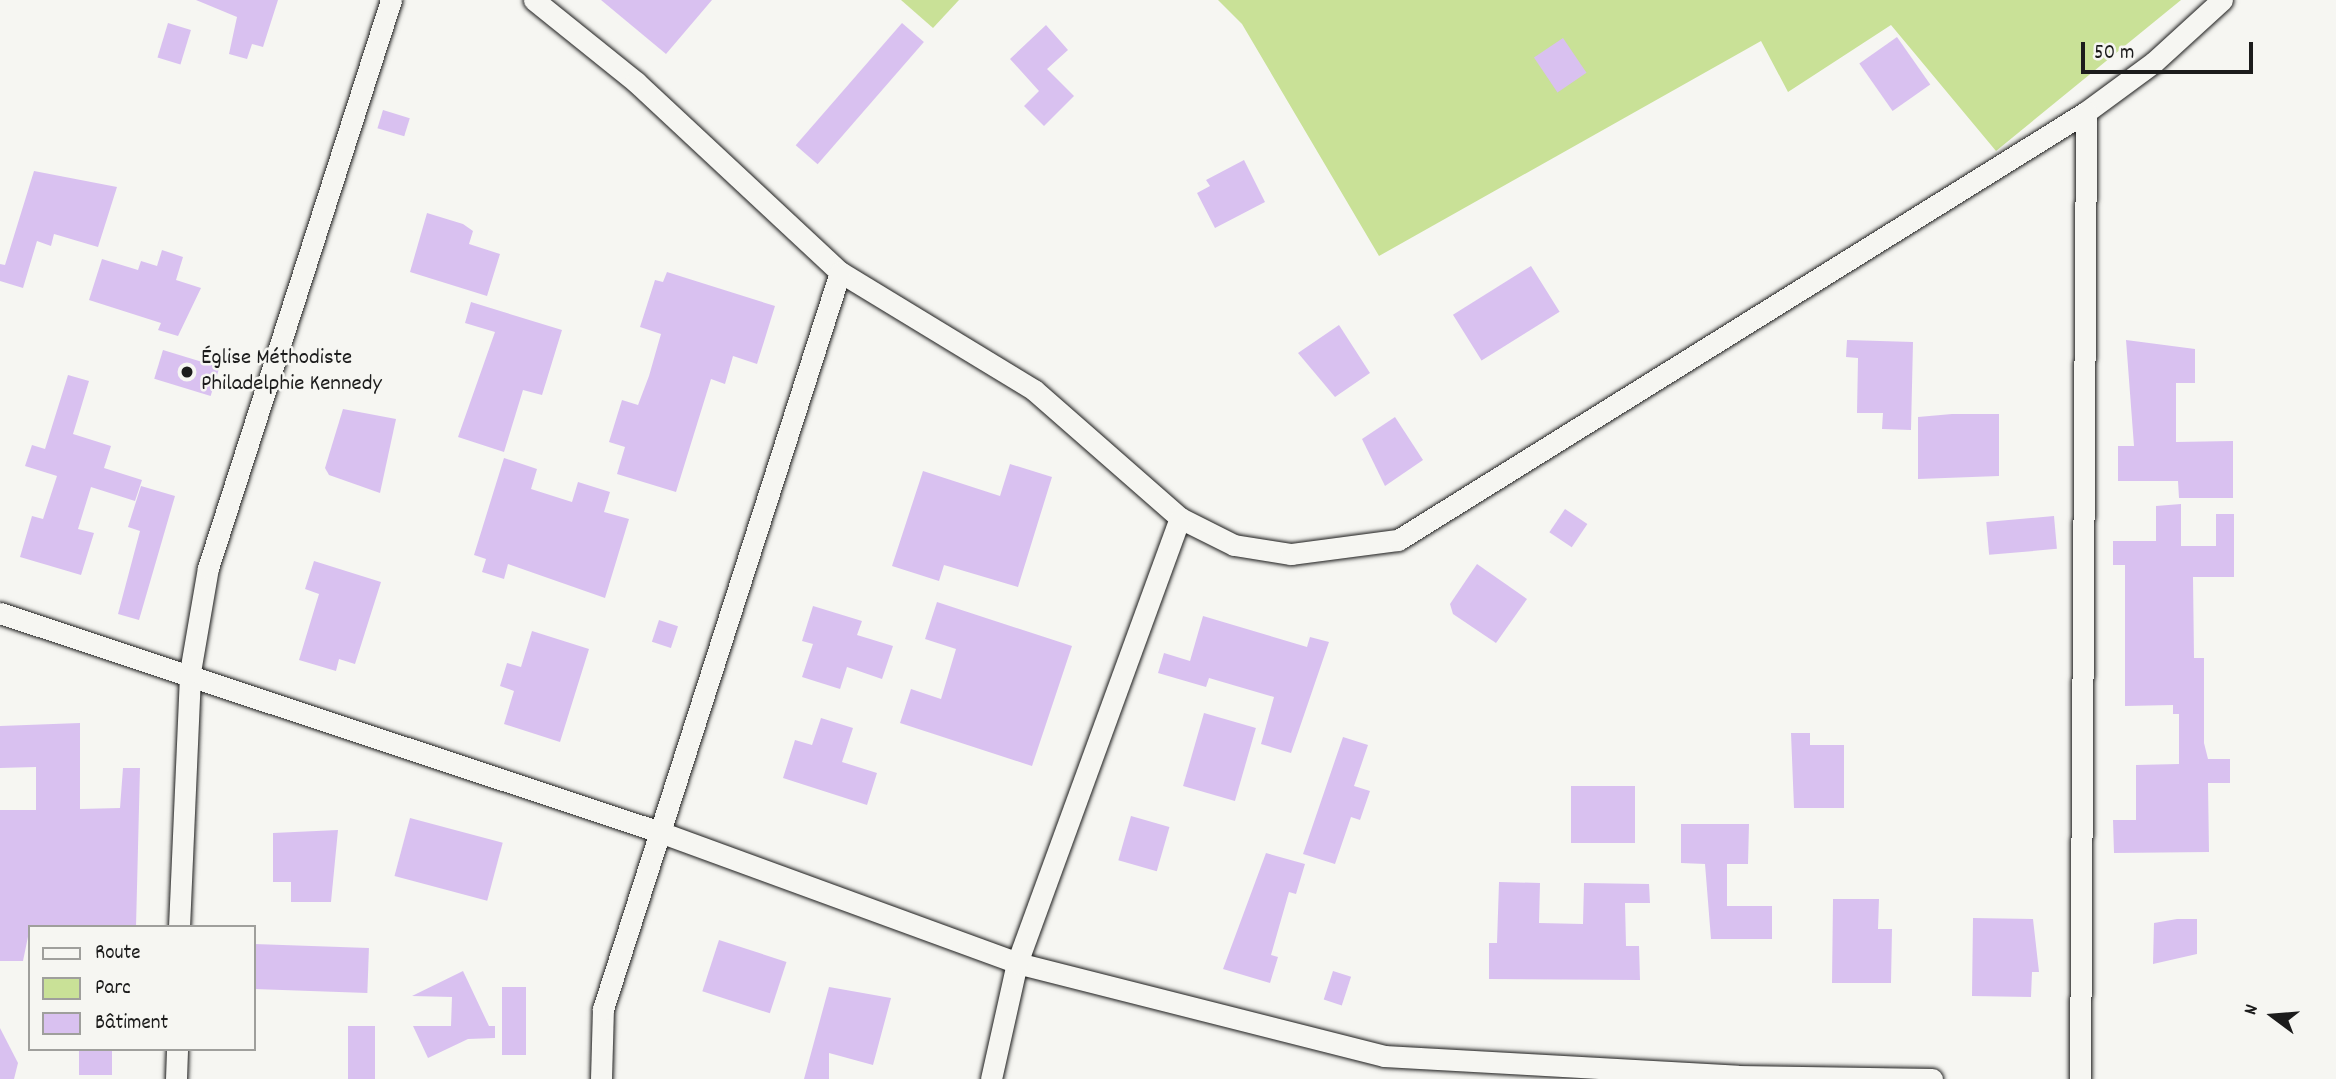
<!DOCTYPE html>
<meta charset="utf-8">
<style>
body{margin:0}
#map{position:relative;width:2336px;height:1079px;overflow:hidden;background:#f6f6f2;font-family:Dekko,sans-serif}
div>[style]{position:absolute}
.green>*{inset:0;background:#c9e197}
.building>*{inset:0;background:#d9c1f0;transform-origin:0 0}
.roads{filter:drop-shadow(0 0 2px #1c1c1c) drop-shadow(0 0 2px #1c1c1c)}
.street>*{height:21px;margin:-10.5px;padding:0 10.5px;transform-origin:10.5px;border-radius:10.5px;background:#f6f6f2}
.dots>*{width:19px;height:19px;translate:-50% -50%;box-sizing:border-box;border:4px solid #f6f6f2;border-radius:50%}
span{translate:-50% -50%;white-space:nowrap;text-align:center;line-height:1.15;-webkit-text-stroke:5px #f6f6f2;paint-order:stroke}
.poi-label{font-size:23px;color:#1c1c1c}
.left{translate:0 -50%;text-align:left}
.legend{position:absolute;left:28px;top:925px;width:228px;height:126px;box-sizing:border-box;background:#f6f6f2;border:2px solid #9f9f9c;margin:0;padding:9px 12px;list-style:none;font-size:21px;color:#1c1c1c}
.legend li{display:flex;align-items:center;gap:14px;height:35px}
.legend b{width:35px;border:2px solid #9f9f9c}
.north{position:absolute;left:2238px;top:981px;width:70px;height:70px;-webkit-text-stroke:5px #f6f6f2;paint-order:stroke;rotate:286deg;font-size:19px;font-weight:700;line-height:28px;text-align:center;color:#1c1c1c}
.north::after{content:'';display:block;margin:auto;width:24px;height:32px;background:#1c1c1c;clip-path:polygon(50% 0,100% 100%,50% 72%,0 100%)}
.scale{position:absolute;left:2081px;top:42px;width:172px;height:32px;box-sizing:border-box;border:4px solid #1c1c1c;border-top:0;padding-left:9px;font-size:21px;line-height:24px;white-space:nowrap;color:#1c1c1c;-webkit-text-stroke:5px #f6f6f2;paint-order:stroke}
</style>
<div id="map">
<div class="green">
<i style="clip-path:polygon(901px 0,959px 0,933px 28px)"></i>
<i style="clip-path:polygon(1218px 0,2181px 0,1996px 151px,1891px 25px,1788px 92px,1761px 41px,1379px 256px,1242px 24px)"></i>
</div>
<div class="building">
<i style="clip-path:polygon(196px 0,278px 0,263px 47px,252px 44px,247px 59px,229px 54px,237px 17px)"></i>
<i style="clip-path:polygon(601px 0,712px 0,666px 54px)"></i>
<i style="left:168px;top:23px;width:24px;height:36px;rotate:17deg"></i>
<i style="left:902px;top:23px;width:29px;height:162px;rotate:41deg"></i>
<i style="clip-path:polygon(1046px 25px,1068px 50px,1047px 69px,1074px 96px,1044px 126px,1024px 106px,1039px 91px,1010px 59px)"></i>
<i style="left:1897px;top:37px;width:58px;height:46px;rotate:55deg"></i>
<i style="left:1563px;top:38px;width:42px;height:35px;rotate:56deg"></i>
<i style="left:383px;top:110px;width:28px;height:19px;rotate:17deg"></i>
<i style="clip-path:polygon(1244px 160px,1265px 202px,1215px 228px,1197px 193px,1210px 186px,1206px 180px)"></i>
<i style="clip-path:polygon(34px 171px,117px 187px,98px 247px,54px 234px,51px 246px,37px 241px,23px 288px,0 281px,0 264px,5px 265px)"></i>
<i style="clip-path:polygon(427px 213px,463px 224px,473px 231px,469px 244px,500px 254px,487px 296px,410px 272px)"></i>
<i style="clip-path:polygon(162px 250px,183px 257px,176px 280px,201px 288px,178px 336px,158px 330px,161px 323px,89px 300px,102px 259px,138px 270px,141px 261px,157px 266px)"></i>
<i style="left:1531px;top:266px;width:54px;height:92px;rotate:58deg"></i>
<i style="clip-path:polygon(667px 272px,775px 306px,757px 364px,733px 356px,725px 384px,711px 379px,676px 492px,617px 474px,625px 447px,609px 442px,622px 400px,638px 405px,649px 376px,661px 334px,640px 327px,655px 280px,663px 282px)"></i>
<i style="clip-path:polygon(471px 302px,562px 330px,542px 395px,523px 390px,504px 452px,458px 437px,495px 332px,465px 323px)"></i>
<i style="clip-path:polygon(1339px 325px,1370px 373px,1335px 397px,1298px 353px)"></i>
<i style="clip-path:polygon(1847px 340px,1913px 342px,1911px 430px,1882px 429px,1883px 413px,1857px 413px,1858px 358px,1846px 357px)"></i>
<i style="clip-path:polygon(2126px 340px,2195px 349px,2195px 383px,2176px 383px,2176px 442px,2233px 441px,2233px 498px,2179px 498px,2178px 481px,2118px 481px,2118px 446px,2134px 446px)"></i>
<i style="left:163px;top:350px;width:59px;height:30px;rotate:17deg"></i>
<i style="clip-path:polygon(68px 375px,89px 381px,73px 434px,111px 446px,104px 468px,142px 480px,135px 501px,91px 487px,78px 529px,94px 533px,81px 575px,20px 557px,32px 516px,43px 519px,57px 476px,25px 466px,32px 445px,45px 449px)"></i>
<i style="clip-path:polygon(343px 409px,396px 419px,380px 493px,329px 475px,325px 468px)"></i>
<i style="clip-path:polygon(1952px 414px,1999px 414px,1999px 476px,1918px 479px,1918px 417px)"></i>
<i style="clip-path:polygon(1395px 417px,1423px 460px,1385px 486px,1362px 439px)"></i>
<i style="clip-path:polygon(504px 458px,537px 469px,531px 489px,572px 502px,578px 482px,610px 492px,604px 512px,629px 519px,605px 598px,508px 564px,504px 579px,482px 572px,486px 559px,474px 555px)"></i>
<i style="clip-path:polygon(1010px 464px,1052px 477px,1018px 587px,944px 565px,939px 581px,892px 566px,923px 471px,1000px 496px)"></i>
<i style="clip-path:polygon(141px 486px,175px 496px,139px 620px,118px 614px,140px 531px,128px 527px)"></i>
<i style="clip-path:polygon(2181px 504px,2181px 546px,2216px 546px,2216px 514px,2234px 514px,2234px 577px,2193px 577px,2194px 658px,2204px 658px,2204px 743px,2208px 759px,2230px 759px,2230px 783px,2208px 783px,2209px 852px,2114px 853px,2113px 820px,2136px 820px,2136px 765px,2179px 764px,2179px 714px,2173px 714px,2173px 705px,2125px 706px,2125px 565px,2113px 565px,2113px 541px,2156px 541px,2156px 506px)"></i>
<i style="left:1565px;top:509px;width:27px;height:28px;rotate:34deg"></i>
<i style="left:2054px;top:516px;width:33px;height:68px;rotate:85deg"></i>
<i style="clip-path:polygon(314px 561px,381px 582px,355px 664px,339px 659px,336px 671px,299px 660px,319px 594px,305px 589px)"></i>
<i style="clip-path:polygon(1477px 564px,1527px 599px,1496px 643px,1453px 614px,1450px 604px)"></i>
<i style="clip-path:polygon(937px 602px,1072px 646px,1032px 766px,900px 723px,911px 689px,941px 699px,956px 649px,925px 639px)"></i>
<i style="clip-path:polygon(813px 606px,862px 621px,857px 635px,893px 646px,882px 679px,847px 667px,840px 689px,802px 677px,813px 644px,802px 641px)"></i>
<i style="clip-path:polygon(1203px 616px,1307px 647px,1310px 637px,1329px 642px,1291px 753px,1261px 744px,1274px 697px,1209px 678px,1206px 687px,1158px 673px,1164px 653px,1190px 661px)"></i>
<i style="left:659px;top:620px;width:20px;height:23px;rotate:18deg"></i>
<i style="clip-path:polygon(532px 631px,589px 649px,560px 742px,504px 724px,514px 691px,500px 686px,507px 663px,521px 667px)"></i>
<i style="left:1204px;top:713px;width:54px;height:76px;rotate:16deg"></i>
<i style="clip-path:polygon(821px 718px,853px 728px,842px 762px,877px 773px,867px 805px,783px 778px,795px 740px,812px 745px)"></i>
<i style="clip-path:polygon(80px 723px,80px 809px,120px 808px,123px 768px,140px 768px,136px 927px,30px 927px,23px 961px,0 961px,0 810px,36px 810px,36px 767px,0 768px,0 726px)"></i>
<i style="clip-path:polygon(1791px 733px,1810px 733px,1810px 745px,1844px 745px,1844px 808px,1794px 808px)"></i>
<i style="clip-path:polygon(1343px 737px,1368px 745px,1354px 786px,1370px 791px,1360px 820px,1351px 817px,1335px 864px,1303px 854px)"></i>
<i style="left:1571px;top:786px;width:64px;height:57px"></i>
<i style="left:1131px;top:816px;width:40px;height:46px;rotate:16deg"></i>
<i style="left:410px;top:818px;width:96px;height:60px;rotate:15deg"></i>
<i style="clip-path:polygon(1681px 824px,1749px 824px,1748px 864px,1727px 864px,1727px 906px,1772px 906px,1772px 939px,1711px 939px,1705px 864px,1681px 863px)"></i>
<i style="clip-path:polygon(338px 830px,331px 902px,291px 902px,291px 882px,273px 882px,273px 833px)"></i>
<i style="clip-path:polygon(1266px 853px,1305px 864px,1296px 894px,1289px 892px,1271px 955px,1278px 957px,1270px 983px,1223px 969px)"></i>
<i style="clip-path:polygon(1499px 882px,1540px 883px,1539px 923px,1583px 924px,1584px 883px,1649px 884px,1650px 903px,1625px 903px,1626px 946px,1639px 946px,1640px 980px,1489px 979px,1489px 943px,1497px 943px)"></i>
<i style="clip-path:polygon(1833px 899px,1879px 899px,1878px 929px,1892px 929px,1891px 983px,1832px 983px)"></i>
<i style="clip-path:polygon(1973px 918px,2033px 919px,2039px 972px,2032px 972px,2031px 997px,1972px 996px)"></i>
<i style="clip-path:polygon(2177px 919px,2197px 919px,2197px 954px,2153px 964px,2154px 923px)"></i>
<i style="left:719px;top:940px;width:71px;height:54px;rotate:18deg"></i>
<i style="left:254px;top:944px;width:115px;height:45px;rotate:2deg"></i>
<i style="clip-path:polygon(463px 971px,489px 1026px,495px 1026px,495px 1038px,468px 1039px,428px 1058px,413px 1026px,451px 1026px,452px 997px,412px 996px)"></i>
<i style="left:1333px;top:971px;width:19px;height:30px;rotate:18deg"></i>
<i style="left:502px;top:987px;width:24px;height:68px"></i>
<i style="clip-path:polygon(829px 987px,891px 998px,873px 1065px,829px 1053px,829px 1079px,804px 1079px)"></i>
<i style="left:348px;top:1026px;width:27px;height:53px"></i>
<i style="clip-path:polygon(0 1028px,18px 1063px,14px 1079px,0 1079px)"></i>
<i style="left:79px;top:1049px;width:33px;height:26px"></i>
</div>
<div class="roads">
<div class="street">
<i style="left:534px;top:0;width:131px;rotate:38.8deg"></i>
<i style="left:636px;top:82px;width:279px;rotate:43deg"></i>
<i style="left:840px;top:272px;width:227px;rotate:31.3deg"></i>
<i style="left:1034px;top:390px;width:194px;rotate:41.2deg"></i>
<i style="left:1180px;top:518px;width:60px;rotate:26.6deg"></i>
<i style="left:1234px;top:545px;width:58px;rotate:9deg"></i>
<i style="left:1291px;top:554px;width:108px;rotate:-7.5deg"></i>
<i style="left:1398px;top:540px;width:810px;rotate:-31.89deg"></i>
<i style="left:2086px;top:112px;width:84px;rotate:-36.3deg"></i>
<i style="left:2154px;top:62px;width:92px;rotate:-42.4deg"></i>
<i style="left:0;top:613px;width:692px;rotate:18.36deg"></i>
<i style="left:657px;top:831px;width:383px;rotate:20.1deg"></i>
<i style="left:1017px;top:963px;width:379px;rotate:14.2deg"></i>
<i style="left:1384px;top:1056px;width:354px;rotate:3.2deg"></i>
<i style="left:1737px;top:1076px;width:195px;rotate:0.9deg"></i>
<i style="left:179px;top:927px;width:255px;rotate:-87.5deg"></i>
<i style="left:190px;top:672px;width:106px;rotate:-80.2deg"></i>
<i style="left:208px;top:568px;width:597px;rotate:-72.14deg"></i>
<i style="left:176px;top:1079px;width:30px;rotate:-88deg"></i>
<i style="left:601px;top:1079px;width:70px;rotate:-88.4deg"></i>
<i style="left:603px;top:1009px;width:774px;rotate:-72.17deg"></i>
<i style="left:991px;top:1079px;width:119px;rotate:-77.4deg"></i>
<i style="left:1017px;top:963px;width:474px;rotate:-69.9deg"></i>
<i style="left:2080px;top:1079px;width:967px;rotate:-89.64deg"></i>
</div>
</div>
<div class="dots">
<i style="left:187px;top:372px;background:#1c1c1c"></i>
</div>
<div class="poi-label">
<span class="left" style="left:201px;top:372px">Église Méthodiste<br>Philadelphie Kennedy</span>
</div>
<ul class="legend">
<li><b style="height:9px;background:#f6f6f2"></b>Route</li>
<li><b style="height:19px;background:#c9e197"></b>Parc</li>
<li><b style="height:19px;background:#d9c1f0"></b>Bâtiment</li>
</ul>
<div class="north">N</div>
<div class="scale">50 m</div>
</div>
